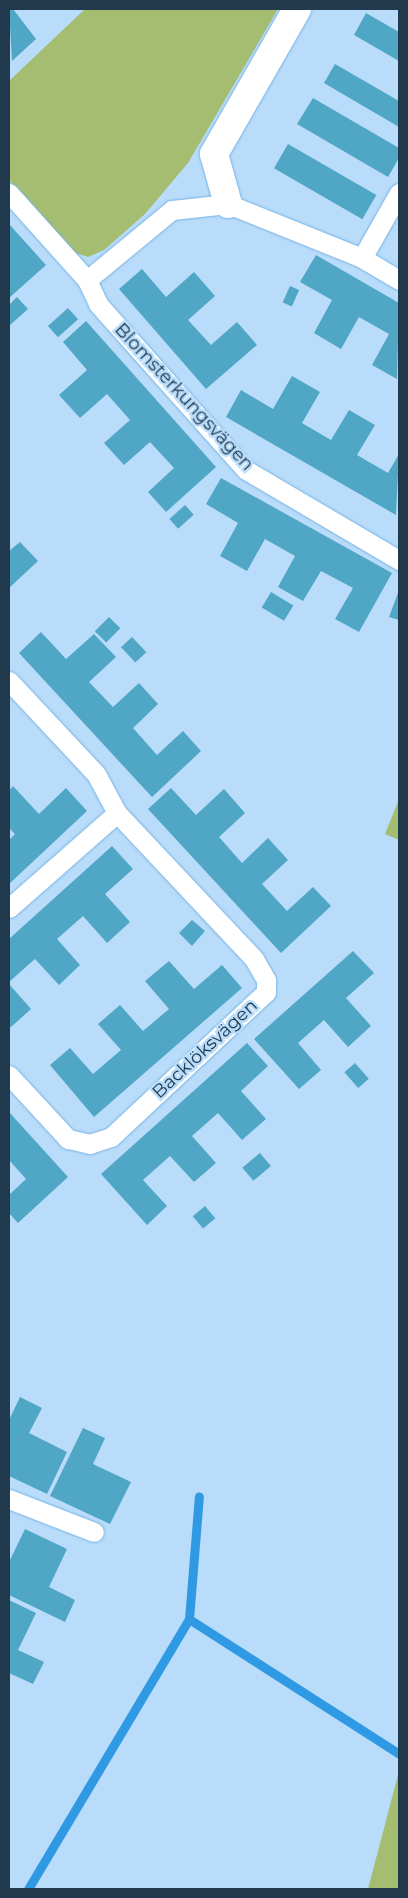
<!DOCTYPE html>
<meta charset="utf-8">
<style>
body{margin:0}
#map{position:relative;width:408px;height:1898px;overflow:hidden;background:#b9dcfa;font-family:Montserrat,sans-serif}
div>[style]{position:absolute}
.green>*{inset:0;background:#a4bd71}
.stream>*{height:9px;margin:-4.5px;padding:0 4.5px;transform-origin:4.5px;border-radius:4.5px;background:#2f9ae3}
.building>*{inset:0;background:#50a6c5;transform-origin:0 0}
.roads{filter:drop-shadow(0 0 1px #77b3e3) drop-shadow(0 0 1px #77b3e3)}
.lane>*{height:19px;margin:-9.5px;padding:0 9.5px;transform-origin:9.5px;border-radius:9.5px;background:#fff}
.street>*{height:28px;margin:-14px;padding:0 14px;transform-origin:14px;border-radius:14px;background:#fff}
span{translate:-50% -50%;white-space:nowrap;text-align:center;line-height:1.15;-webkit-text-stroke:5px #b9dcfa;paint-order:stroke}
.street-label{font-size:18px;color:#20394d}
.frame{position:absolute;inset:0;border:10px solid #20394d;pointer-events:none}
</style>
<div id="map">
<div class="green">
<i style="clip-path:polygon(85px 9px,278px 9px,188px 163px,145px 214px,104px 250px,88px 257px,70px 251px,9px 180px,9px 81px)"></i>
<i style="clip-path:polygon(399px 799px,399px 840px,385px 834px)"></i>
<i style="clip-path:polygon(399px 1771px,399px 1889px,368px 1889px)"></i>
</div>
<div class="stream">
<i style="left:189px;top:1619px;width:250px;rotate:32.7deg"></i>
<i style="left:28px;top:1889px;width:314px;rotate:-59.2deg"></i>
<i style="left:189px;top:1619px;width:123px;rotate:-85.4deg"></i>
</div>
<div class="building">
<i style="clip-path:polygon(9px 9px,13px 9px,36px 39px,12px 61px)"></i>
<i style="clip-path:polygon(366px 13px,399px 32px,399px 61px,354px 35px)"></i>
<i style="clip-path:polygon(335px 64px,399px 101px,399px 127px,324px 83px)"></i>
<i style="clip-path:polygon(313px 98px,399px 148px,399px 158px,388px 177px,297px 124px)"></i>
<i style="left:288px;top:144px;width:102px;height:28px;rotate:30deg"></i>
<i style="clip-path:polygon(9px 224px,46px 265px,9px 298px)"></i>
<i style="clip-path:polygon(316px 255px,399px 303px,397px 379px,372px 365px,389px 334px,359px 317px,341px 349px,314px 333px,332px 300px,300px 282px)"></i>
<i style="clip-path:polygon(142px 269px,166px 297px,194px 272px,215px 296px,188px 320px,211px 345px,237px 322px,257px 345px,206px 389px,119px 289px)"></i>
<i style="left:290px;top:286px;width:10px;height:18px;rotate:24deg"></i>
<i style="clip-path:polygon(17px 297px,28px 309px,10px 325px,9px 305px)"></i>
<i style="left:68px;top:308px;width:15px;height:27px;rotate:48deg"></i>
<i style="clip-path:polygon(86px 321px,216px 467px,166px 512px,148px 492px,174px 468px,150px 442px,124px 465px,104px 443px,130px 420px,107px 394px,80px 418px,59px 395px,87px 370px,63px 342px)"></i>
<i style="clip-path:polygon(292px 376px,320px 392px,302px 423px,331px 440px,349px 410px,375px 425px,357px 455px,388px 473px,399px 454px,396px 515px,226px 417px,241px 390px,273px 409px)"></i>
<i style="clip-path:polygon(221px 478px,392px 573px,359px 632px,335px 619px,353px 588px,321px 571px,303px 601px,278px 587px,295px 556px,265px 539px,247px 571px,220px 556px,238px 523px,206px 504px)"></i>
<i style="left:185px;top:505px;width:13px;height:21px;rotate:48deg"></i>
<i style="clip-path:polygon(20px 542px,38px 561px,9px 588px,9px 551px)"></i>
<i style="clip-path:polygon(399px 590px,399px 620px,389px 617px)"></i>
<i style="left:271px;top:592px;width:26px;height:18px;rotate:31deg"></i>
<i style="left:109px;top:617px;width:16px;height:20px;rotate:45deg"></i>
<i style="clip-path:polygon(41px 632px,66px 659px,94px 634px,116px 657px,89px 682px,113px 707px,139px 683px,158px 704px,133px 728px,157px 755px,183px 731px,201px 751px,152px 797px,19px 653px)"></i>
<i style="left:132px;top:637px;width:21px;height:15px;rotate:47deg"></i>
<i style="clip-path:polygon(13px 786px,39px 814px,66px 788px,87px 811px,9px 884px,9px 840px,15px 834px,9px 828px,9px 791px)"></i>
<i style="clip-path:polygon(171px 788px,196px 815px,224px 789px,245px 813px,219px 837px,242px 863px,268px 838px,288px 860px,262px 884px,287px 911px,313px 887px,331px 906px,281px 953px,148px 809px)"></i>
<i style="clip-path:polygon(112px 846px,133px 869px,105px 894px,130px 922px,107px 943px,83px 916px,57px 939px,80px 965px,59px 985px,35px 959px,9px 982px,9px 939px)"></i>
<i style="clip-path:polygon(192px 920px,205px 931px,192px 946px,179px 933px)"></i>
<i style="clip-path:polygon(353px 951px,374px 973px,346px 998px,371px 1026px,348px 1047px,324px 1020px,298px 1043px,321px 1070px,299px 1089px,254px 1039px)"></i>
<i style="clip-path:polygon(169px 961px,194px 989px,222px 965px,242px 988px,94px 1117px,50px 1065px,70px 1048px,93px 1074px,121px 1050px,98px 1024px,120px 1005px,143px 1031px,169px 1009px,145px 981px)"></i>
<i style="clip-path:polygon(9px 984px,31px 1009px,11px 1027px,9px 1025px)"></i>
<i style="clip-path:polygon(247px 1043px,268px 1066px,241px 1091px,266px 1119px,242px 1140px,218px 1113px,192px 1136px,216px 1163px,194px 1182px,170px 1156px,143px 1180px,167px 1206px,147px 1225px,101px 1174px)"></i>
<i style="left:355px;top:1063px;width:21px;height:14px;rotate:49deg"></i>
<i style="clip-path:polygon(9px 1112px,68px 1177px,18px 1223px,9px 1213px,9px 1195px,26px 1179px,9px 1160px)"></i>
<i style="left:260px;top:1153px;width:17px;height:23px;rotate:50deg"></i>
<i style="left:205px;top:1206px;width:16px;height:16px;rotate:50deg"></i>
<i style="clip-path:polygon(20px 1397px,42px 1408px,29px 1433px,67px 1452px,47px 1494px,9px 1476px,9px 1420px)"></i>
<i style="clip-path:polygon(83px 1428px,105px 1438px,93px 1464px,131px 1482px,110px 1524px,50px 1496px)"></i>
<i style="clip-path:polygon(25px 1529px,67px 1549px,49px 1587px,75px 1600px,65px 1622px,9px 1595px,9px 1562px)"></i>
<i style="clip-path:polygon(9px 1600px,36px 1613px,18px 1650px,44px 1662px,33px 1684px,9px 1673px)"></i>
</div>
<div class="roads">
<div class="lane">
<i style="left:9px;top:193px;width:117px;rotate:48.1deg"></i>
<i style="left:87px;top:280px;width:26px;rotate:65deg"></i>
<i style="left:98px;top:304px;width:222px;rotate:48.3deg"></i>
<i style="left:246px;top:470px;width:178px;rotate:30.5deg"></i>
<i style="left:362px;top:258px;width:75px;rotate:-60.4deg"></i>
<i style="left:87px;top:280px;width:110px;rotate:-39.5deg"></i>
<i style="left:172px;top:210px;width:56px;rotate:-6.1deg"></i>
<i style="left:228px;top:204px;width:144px;rotate:21.9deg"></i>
<i style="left:362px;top:258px;width:43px;rotate:30.7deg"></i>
<i style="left:9px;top:681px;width:127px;rotate:46.9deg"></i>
<i style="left:96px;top:774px;width:44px;rotate:61.7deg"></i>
<i style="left:117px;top:813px;width:200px;rotate:46.8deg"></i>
<i style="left:254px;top:959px;width:24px;rotate:60deg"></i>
<i style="left:266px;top:980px;width:12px;rotate:90deg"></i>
<i style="left:266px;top:992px;width:212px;rotate:136.9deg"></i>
<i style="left:111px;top:1137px;width:22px;rotate:162deg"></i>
<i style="left:90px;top:1144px;width:23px;rotate:-167deg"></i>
<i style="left:68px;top:1139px;width:87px;rotate:-132.7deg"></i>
<i style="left:9px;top:908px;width:144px;rotate:-41.3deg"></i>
<i style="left:9px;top:1499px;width:91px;rotate:21.2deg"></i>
</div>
<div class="street">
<i style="left:228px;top:204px;width:52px;rotate:-105.6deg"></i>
<i style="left:214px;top:154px;width:167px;rotate:-60.2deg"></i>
</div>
</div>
<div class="street-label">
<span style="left:184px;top:397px;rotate:47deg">Blomsterkungsvägen</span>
<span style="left:205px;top:1049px;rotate:-43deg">Backlöksvägen</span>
</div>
<div class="frame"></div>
</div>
